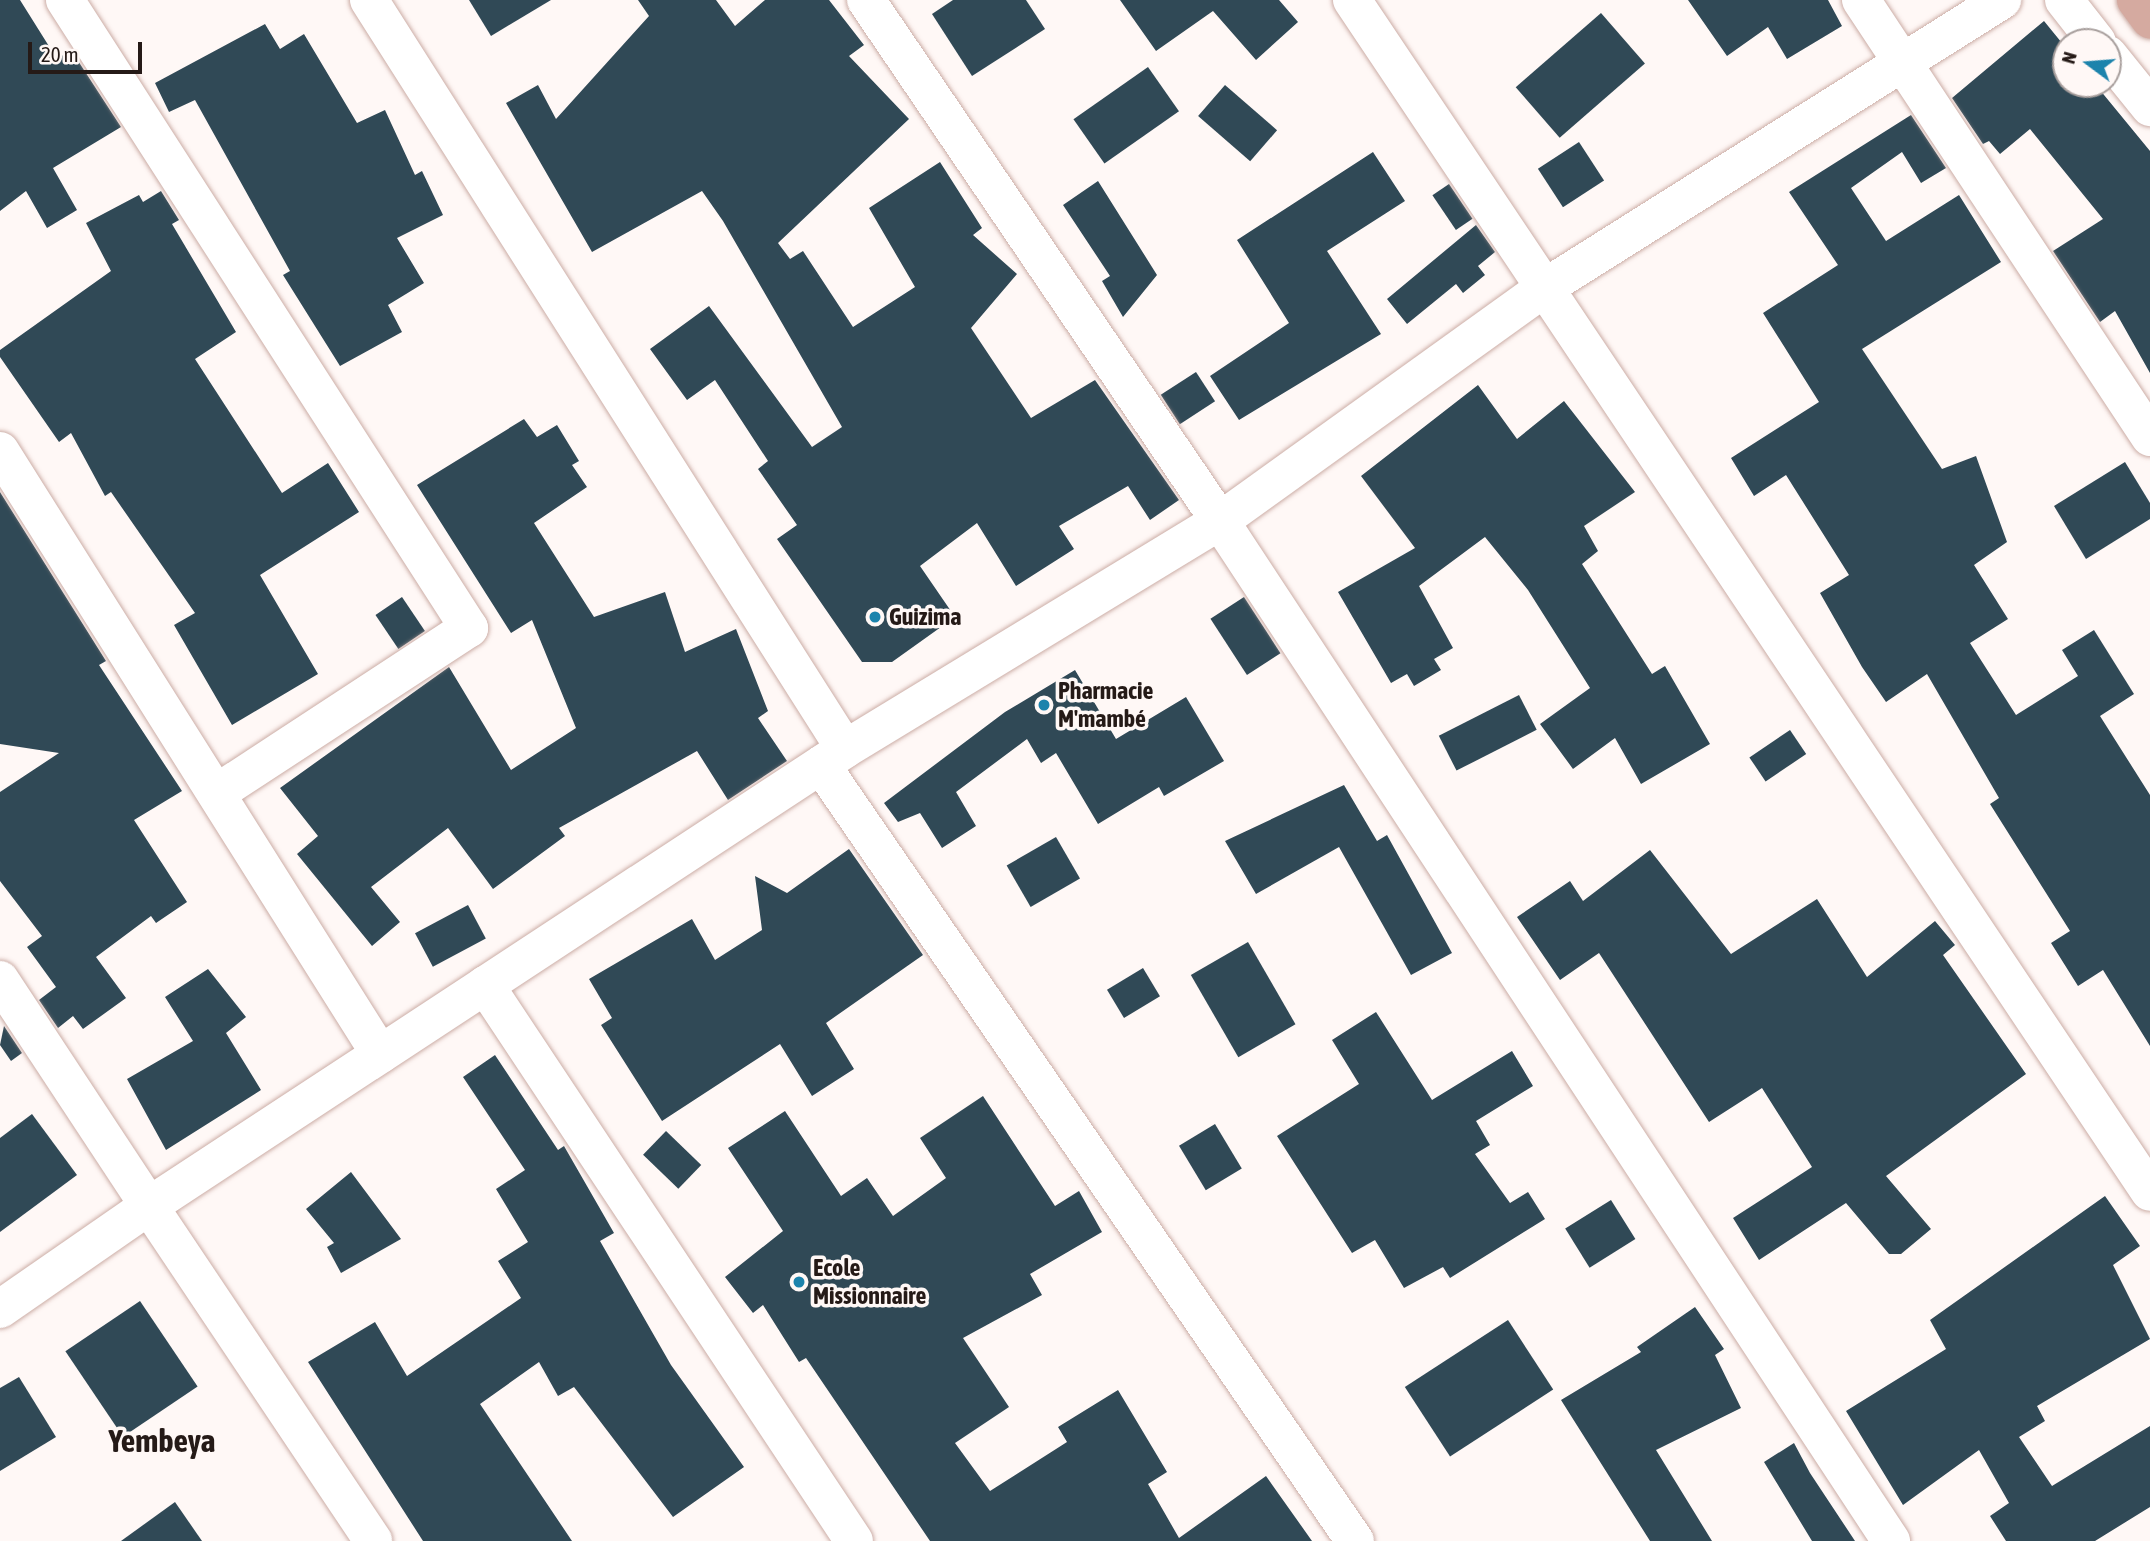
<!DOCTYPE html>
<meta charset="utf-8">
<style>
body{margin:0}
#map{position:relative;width:2150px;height:1541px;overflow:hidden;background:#fff8f6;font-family:"Asap Condensed",sans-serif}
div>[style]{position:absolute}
.building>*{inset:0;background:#304956;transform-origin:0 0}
.roads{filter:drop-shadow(0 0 2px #ccada6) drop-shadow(0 0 2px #ccada6)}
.minor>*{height:38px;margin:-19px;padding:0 19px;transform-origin:19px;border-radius:19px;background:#fff}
.major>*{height:38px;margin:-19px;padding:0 19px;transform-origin:19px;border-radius:19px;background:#d5aaa0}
.dots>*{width:19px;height:19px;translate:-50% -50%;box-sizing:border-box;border:4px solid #fff8f6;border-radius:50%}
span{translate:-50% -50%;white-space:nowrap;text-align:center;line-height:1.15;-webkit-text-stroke:7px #fff8f6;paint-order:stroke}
.poi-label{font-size:24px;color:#251a17;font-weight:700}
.left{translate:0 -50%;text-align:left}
.district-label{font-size:32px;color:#251a17;font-weight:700}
.north{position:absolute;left:2052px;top:28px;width:70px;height:70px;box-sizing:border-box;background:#fff8f6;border:2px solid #a89f9d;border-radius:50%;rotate:286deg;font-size:19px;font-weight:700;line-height:28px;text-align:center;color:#251a17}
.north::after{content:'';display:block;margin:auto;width:24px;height:32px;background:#1c83ac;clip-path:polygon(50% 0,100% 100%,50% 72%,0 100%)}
.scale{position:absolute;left:28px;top:42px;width:114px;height:32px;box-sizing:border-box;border:4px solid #251a17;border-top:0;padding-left:9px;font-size:21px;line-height:24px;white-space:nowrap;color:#251a17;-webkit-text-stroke:5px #fff8f6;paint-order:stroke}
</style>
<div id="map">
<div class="building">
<i style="clip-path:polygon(0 0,20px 0,57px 59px,71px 50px,121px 127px,53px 168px,77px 210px,47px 228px,26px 191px,0 211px)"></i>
<i style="clip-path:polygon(469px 0,551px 0,491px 36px)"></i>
<i style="clip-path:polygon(638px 0,716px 0,735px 26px,765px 0,829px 0,864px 45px,849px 56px,909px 119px,778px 243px,790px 259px,803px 251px,853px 327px,915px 287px,869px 208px,940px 162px,982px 228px,973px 235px,1017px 274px,971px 328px,1031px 418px,1095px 380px,1179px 500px,1150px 520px,1128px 486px,1059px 526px,1074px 549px,1016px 586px,977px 523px,920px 566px,955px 617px,892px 662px,862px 662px,777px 539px,797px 525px,758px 469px,768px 461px,715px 380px,687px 400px,650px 349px,709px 306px,812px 447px,842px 427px,723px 221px,702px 191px,592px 252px,506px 103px,538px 85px,556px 119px,649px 16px)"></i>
<i style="clip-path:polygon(953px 0,1026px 0,1045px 29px,972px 76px,932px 14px)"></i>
<i style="clip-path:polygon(1120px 0,1279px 0,1298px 22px,1256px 60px,1213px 11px,1156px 51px)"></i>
<i style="clip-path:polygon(1688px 0,1828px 0,1842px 26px,1787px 59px,1768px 27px,1727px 56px)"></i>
<i style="left:1601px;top:13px;width:67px;height:113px;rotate:49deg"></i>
<i style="clip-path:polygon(2044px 21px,2066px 48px,2066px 84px,2095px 84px,2150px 151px,2150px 373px,2115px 311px,2100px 322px,2053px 251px,2103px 219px,2030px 129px,2000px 154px,1989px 141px,1983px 144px,1952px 98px)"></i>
<i style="clip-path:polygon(265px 24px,280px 49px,304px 34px,357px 123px,385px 110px,415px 175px,422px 171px,443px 215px,397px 238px,424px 283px,388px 305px,402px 332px,340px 366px,283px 275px,290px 271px,195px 100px,169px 112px,155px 83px)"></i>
<i style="left:1148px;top:67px;width:54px;height:91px;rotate:55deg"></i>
<i style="left:1225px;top:85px;width:69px;height:41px;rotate:41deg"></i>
<i style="clip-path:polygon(1911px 115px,1946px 168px,1921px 183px,1902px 152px,1851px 188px,1886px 241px,1959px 195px,2001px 262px,1862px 349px,1942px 469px,1976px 456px,2007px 542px,1974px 565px,2008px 619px,1970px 643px,2016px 715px,2078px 676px,2062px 650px,2094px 630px,2134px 694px,2100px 716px,2150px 795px,2150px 1046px,2103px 970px,2078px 986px,2051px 943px,2070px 931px,1990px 804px,1999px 798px,1927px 674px,1886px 702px,1862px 667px,1820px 593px,1849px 575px,1786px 475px,1754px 496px,1731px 458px,1819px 402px,1763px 313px,1838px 265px,1789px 192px)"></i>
<i style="left:1579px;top:142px;width:46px;height:49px;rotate:57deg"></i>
<i style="clip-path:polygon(1373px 152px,1405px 201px,1327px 251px,1381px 334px,1239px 420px,1210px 376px,1289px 323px,1237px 240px)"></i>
<i style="clip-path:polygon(1098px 181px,1157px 275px,1123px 317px,1102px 281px,1110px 276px,1063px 205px)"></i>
<i style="left:1449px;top:184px;width:42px;height:20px;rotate:56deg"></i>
<i style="clip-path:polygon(161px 191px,179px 220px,172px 224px,236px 332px,195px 359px,282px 493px,328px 463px,359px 512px,260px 575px,318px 674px,232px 725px,174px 625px,195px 613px,111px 492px,105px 496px,71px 433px,59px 442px,0 357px,0 350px,111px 271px,86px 223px,139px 195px,143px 202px)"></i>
<i style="clip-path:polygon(1476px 225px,1495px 252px,1478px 266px,1485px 275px,1463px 293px,1456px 284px,1407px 324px,1387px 299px)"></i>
<i style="left:1196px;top:372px;width:35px;height:42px;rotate:57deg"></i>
<i style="clip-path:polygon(1478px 385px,1517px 439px,1564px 401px,1635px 492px,1584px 526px,1598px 551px,1582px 564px,1652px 674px,1665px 666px,1710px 744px,1641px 784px,1615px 738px,1573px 769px,1540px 724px,1590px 688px,1528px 590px,1485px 537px,1419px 586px,1453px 648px,1434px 659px,1441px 670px,1414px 686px,1407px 674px,1391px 683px,1338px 592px,1415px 548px,1361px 476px)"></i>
<i style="clip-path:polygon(524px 419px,537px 437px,557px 425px,579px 461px,572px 465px,587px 487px,534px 523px,594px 617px,665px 592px,685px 652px,736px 629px,768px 711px,758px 718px,787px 761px,728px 800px,697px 751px,559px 828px,565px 836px,493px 889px,448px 828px,371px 887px,400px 922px,372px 946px,297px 854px,318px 836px,280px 788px,449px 667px,511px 770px,576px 728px,532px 620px,511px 633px,417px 485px)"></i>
<i style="clip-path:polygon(2125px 462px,2150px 503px,2150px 519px,2086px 559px,2054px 506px)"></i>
<i style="clip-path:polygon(0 492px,106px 661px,99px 665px,182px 791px,134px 820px,187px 902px,156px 923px,151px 916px,96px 957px,126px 998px,83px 1029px,73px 1016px,58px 1028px,39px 1000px,56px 987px,27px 947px,42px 936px,0 881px,0 792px,59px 753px,0 744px)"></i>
<i style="left:402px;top:597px;width:41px;height:32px;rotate:56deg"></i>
<i style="left:1244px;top:597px;width:67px;height:40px;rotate:57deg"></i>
<i style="clip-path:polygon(1075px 670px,1116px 739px,1186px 697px,1224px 761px,1164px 796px,1159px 787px,1098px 824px,1056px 753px,1041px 763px,1027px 739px,956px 792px,976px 826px,942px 848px,920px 813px,898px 822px,884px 803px,1005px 712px)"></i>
<i style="left:1519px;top:695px;width:39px;height:90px;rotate:63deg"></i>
<i style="left:1790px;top:730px;width:29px;height:49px;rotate:56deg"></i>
<i style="clip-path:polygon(1344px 785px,1377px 841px,1387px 835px,1452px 953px,1411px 975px,1339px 847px,1256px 894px,1225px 841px)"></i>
<i style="left:1056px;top:837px;width:48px;height:57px;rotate:60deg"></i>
<i style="clip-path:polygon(849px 849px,923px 955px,826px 1023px,854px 1069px,812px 1096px,780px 1044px,662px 1121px,601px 1025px,612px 1018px,589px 979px,692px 919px,715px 960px,762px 930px,755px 876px,787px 893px)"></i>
<i style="clip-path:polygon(1650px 850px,1731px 954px,1817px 899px,1867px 977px,1935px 921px,1955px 945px,1943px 955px,2026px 1074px,1886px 1176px,1931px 1229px,1901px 1254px,1889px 1254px,1846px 1203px,1759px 1260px,1733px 1218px,1812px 1167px,1762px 1088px,1709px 1122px,1599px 953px,1560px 980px,1517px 917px,1570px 881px,1583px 901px)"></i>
<i style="left:468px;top:905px;width:38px;height:60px;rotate:62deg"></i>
<i style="left:1248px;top:942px;width:95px;height:66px;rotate:60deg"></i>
<i style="left:1143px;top:968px;width:33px;height:42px;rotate:59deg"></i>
<i style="clip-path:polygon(208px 969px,246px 1017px,226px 1033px,261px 1090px,166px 1150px,127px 1079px,193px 1041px,165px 997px)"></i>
<i style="clip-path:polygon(1376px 1012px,1432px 1100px,1512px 1051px,1533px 1086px,1476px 1121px,1490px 1145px,1475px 1154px,1510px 1203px,1528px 1192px,1545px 1219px,1450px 1278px,1443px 1267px,1404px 1288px,1375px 1240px,1352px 1253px,1277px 1136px,1359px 1084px,1332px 1040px)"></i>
<i style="clip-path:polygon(4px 1026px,22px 1053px,11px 1061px,0 1045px)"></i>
<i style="clip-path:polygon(495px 1055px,558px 1150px,564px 1146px,614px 1233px,600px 1241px,671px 1365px,744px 1467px,673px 1517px,574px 1387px,558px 1396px,539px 1362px,480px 1404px,572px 1541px,423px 1541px,308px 1362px,375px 1322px,407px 1376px,521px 1298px,498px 1261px,528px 1242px,496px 1189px,525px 1170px,463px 1077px)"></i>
<i style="clip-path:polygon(983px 1096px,1055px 1206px,1079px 1191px,1102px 1232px,1030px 1274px,1042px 1295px,963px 1338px,1009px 1407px,955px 1443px,990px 1491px,1067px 1442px,1058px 1427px,1118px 1390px,1167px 1472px,1148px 1484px,1179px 1538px,1266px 1476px,1312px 1541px,930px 1541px,806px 1358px,799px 1362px,763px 1305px,753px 1313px,725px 1277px,783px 1231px,728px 1148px,785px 1111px,841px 1196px,867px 1178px,893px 1216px,946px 1178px,920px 1138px)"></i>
<i style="clip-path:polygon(32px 1114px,77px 1175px,0 1232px,0 1138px)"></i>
<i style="left:1215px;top:1124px;width:52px;height:42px;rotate:59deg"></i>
<i style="left:666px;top:1131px;width:49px;height:33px;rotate:44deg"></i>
<i style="clip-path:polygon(351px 1172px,401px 1239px,341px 1273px,327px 1247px,334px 1243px,306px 1209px)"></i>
<i style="clip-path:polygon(2105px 1196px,2140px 1246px,2113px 1265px,2150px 1339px,2037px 1406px,2045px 1421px,2019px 1437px,2052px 1486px,2150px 1426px,2150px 1507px,2095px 1541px,2006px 1541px,1990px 1516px,2009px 1503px,1979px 1450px,1903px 1505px,1846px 1411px,1946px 1349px,1930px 1320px)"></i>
<i style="left:1611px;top:1200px;width:46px;height:54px;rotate:58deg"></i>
<i style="left:140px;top:1301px;width:103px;height:90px;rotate:56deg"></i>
<i style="clip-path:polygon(1695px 1307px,1724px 1349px,1715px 1355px,1741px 1408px,1656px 1450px,1712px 1541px,1650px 1541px,1561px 1400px,1641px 1352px,1637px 1347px)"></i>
<i style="left:1508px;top:1320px;width:83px;height:123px;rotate:57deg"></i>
<i style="clip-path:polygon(19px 1377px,56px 1437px,0 1471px,0 1388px)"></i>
<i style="clip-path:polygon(1794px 1443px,1810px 1473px,1855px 1541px,1812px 1541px,1764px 1462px)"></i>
<i style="clip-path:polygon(175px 1502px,202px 1541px,121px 1541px)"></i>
</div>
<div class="roads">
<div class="minor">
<i style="left:65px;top:0;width:747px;rotate:57.25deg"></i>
<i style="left:469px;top:628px;width:298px;rotate:146.8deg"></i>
<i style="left:369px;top:0;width:887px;rotate:57.56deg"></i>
<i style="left:866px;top:0;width:630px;rotate:55.81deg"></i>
<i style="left:1220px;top:521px;width:1221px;rotate:56.66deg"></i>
<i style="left:1352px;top:0;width:1434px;rotate:56.2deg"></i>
<i style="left:1861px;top:0;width:524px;rotate:56.52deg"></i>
<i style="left:2064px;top:0;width:53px;rotate:51.8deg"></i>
<i style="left:2108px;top:55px;width:67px;rotate:51.1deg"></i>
<i style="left:0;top:451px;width:713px;rotate:57.78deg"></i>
<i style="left:821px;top:765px;width:942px;rotate:55.47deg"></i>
<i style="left:0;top:980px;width:271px;rotate:56.6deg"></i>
<i style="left:149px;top:1206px;width:833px;rotate:-33.29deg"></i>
<i style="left:845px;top:749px;width:439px;rotate:-31.3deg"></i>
<i style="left:1220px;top:521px;width:401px;rotate:-35.7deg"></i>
<i style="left:1546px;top:287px;width:539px;rotate:-32.19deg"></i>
<i style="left:485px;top:985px;width:667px;rotate:56.43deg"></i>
<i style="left:0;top:1309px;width:181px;rotate:-34.7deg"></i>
<i style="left:149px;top:1206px;width:403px;rotate:56.2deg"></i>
</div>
<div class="major">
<i style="left:2136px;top:0;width:24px;rotate:54deg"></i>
</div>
</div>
<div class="dots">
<i style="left:875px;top:617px;background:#1c83ac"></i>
<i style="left:1044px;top:705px;background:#1c83ac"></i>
<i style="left:799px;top:1282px;background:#1c83ac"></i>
</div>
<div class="poi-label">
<span class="left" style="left:889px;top:617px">Guizima</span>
<span class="left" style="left:1058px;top:705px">Pharmacie<br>M'mambé</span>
<span class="left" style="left:813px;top:1282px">Ecole<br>Missionnaire</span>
</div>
<div class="district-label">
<span style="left:162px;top:1441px">Yembeya</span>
</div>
<div class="north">N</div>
<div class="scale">20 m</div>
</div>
